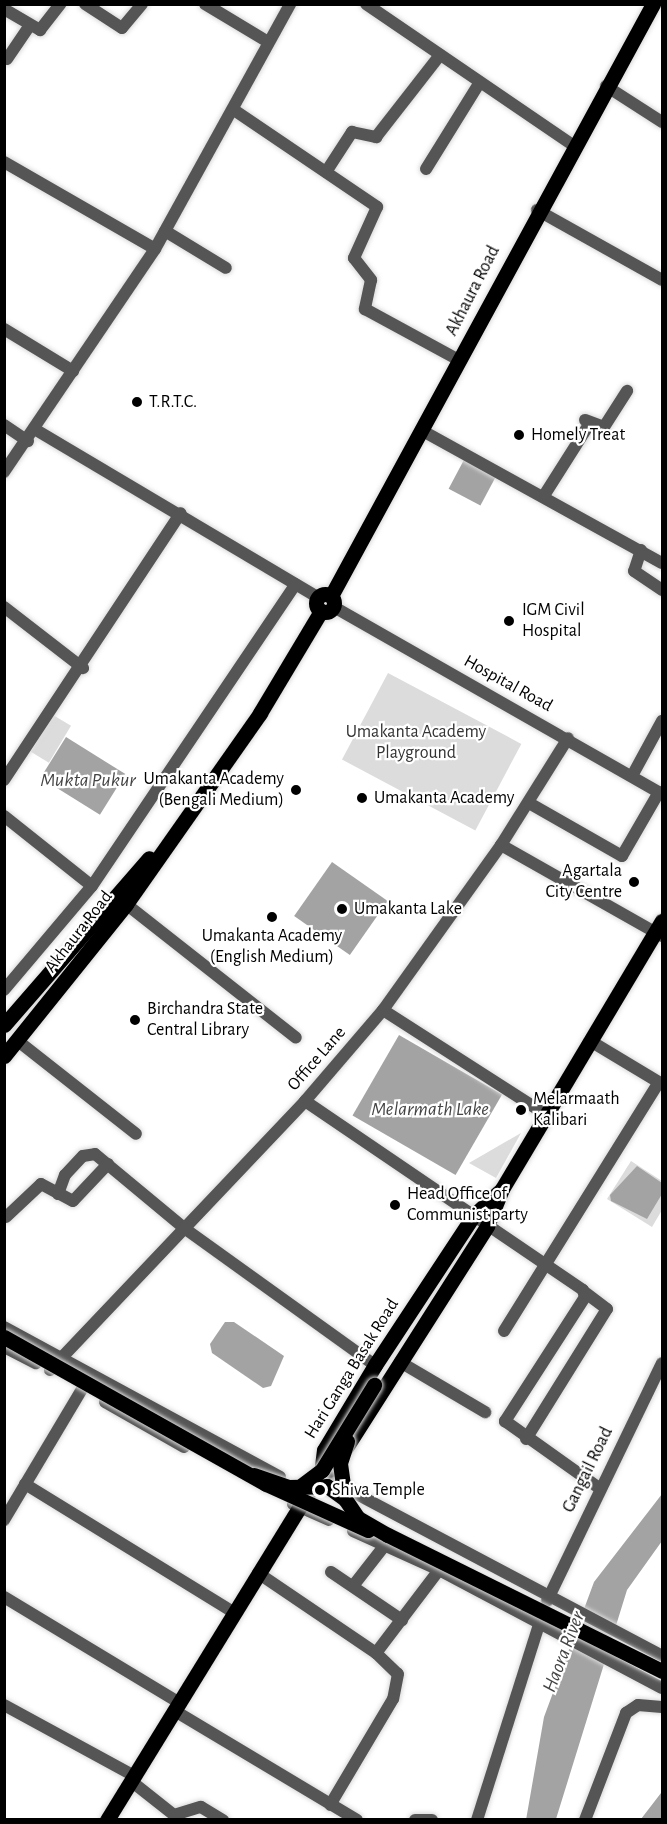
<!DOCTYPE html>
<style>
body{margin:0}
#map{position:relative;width:667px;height:1824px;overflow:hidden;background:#fff;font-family:"Alegreya Sans",sans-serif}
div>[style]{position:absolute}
.green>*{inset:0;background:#dcdcdc;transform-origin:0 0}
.water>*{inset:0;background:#a3a3a3;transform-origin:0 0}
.roads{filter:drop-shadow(0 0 2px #dbdbdb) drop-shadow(0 0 2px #dbdbdb)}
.minor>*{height:12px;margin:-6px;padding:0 6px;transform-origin:6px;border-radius:6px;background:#555}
.major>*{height:15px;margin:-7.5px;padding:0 7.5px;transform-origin:7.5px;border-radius:7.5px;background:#000}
.major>.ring{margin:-7.5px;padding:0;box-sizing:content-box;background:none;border:15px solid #000;border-radius:50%}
.bridges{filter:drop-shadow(0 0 2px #dbdbdb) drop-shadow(0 0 2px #dbdbdb)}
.major-bridge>*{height:15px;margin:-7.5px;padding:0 7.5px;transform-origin:7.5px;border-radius:7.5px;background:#000}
.dots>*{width:16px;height:16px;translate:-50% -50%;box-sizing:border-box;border:3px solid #fff;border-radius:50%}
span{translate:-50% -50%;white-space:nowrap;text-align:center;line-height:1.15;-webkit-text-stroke:4.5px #fff;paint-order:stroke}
.street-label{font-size:18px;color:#000}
.poi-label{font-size:18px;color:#000}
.left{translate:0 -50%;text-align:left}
.right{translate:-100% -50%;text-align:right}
.park-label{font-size:18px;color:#333}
.water-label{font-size:20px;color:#444;font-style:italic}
.frame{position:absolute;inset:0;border:6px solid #000;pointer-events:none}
</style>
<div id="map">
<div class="green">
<i style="left:388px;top:673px;width:151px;height:98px;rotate:28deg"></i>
<i style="left:53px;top:715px;width:21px;height:43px;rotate:31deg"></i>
<i style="clip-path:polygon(521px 1133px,496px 1178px,469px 1163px)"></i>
<i style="clip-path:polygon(631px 1161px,662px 1181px,662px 1210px,652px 1227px,607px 1199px)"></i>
</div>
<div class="water">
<i style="left:466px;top:456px;width:36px;height:37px;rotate:28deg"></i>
<i style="left:66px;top:737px;width:70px;height:48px;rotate:32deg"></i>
<i style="left:332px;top:862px;width:68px;height:66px;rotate:35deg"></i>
<i style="left:399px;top:1035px;width:119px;height:93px;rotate:30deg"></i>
<i style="clip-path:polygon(637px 1166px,662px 1183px,662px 1194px,647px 1219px,611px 1201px,610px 1195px)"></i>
<i style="clip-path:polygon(225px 1322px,234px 1322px,284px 1356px,271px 1386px,263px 1388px,212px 1353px,210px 1344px)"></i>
<i style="clip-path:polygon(662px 1494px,662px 1541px,627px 1590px,556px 1819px,526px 1820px,544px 1717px,594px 1582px)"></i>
<i style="clip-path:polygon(662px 1789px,662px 1819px,641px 1819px,661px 1793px)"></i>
</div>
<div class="roads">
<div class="minor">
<i style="left:85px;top:4px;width:44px;rotate:33deg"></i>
<i style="left:122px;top:28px;width:31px;rotate:-50deg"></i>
<i style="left:205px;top:4px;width:74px;rotate:31.1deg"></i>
<i style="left:366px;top:4px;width:250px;rotate:34.3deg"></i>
<i style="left:4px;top:9px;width:42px;rotate:30.3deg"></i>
<i style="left:40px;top:30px;width:33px;rotate:-52deg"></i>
<i style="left:7px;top:59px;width:41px;rotate:-55.9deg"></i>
<i style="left:606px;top:86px;width:67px;rotate:32.7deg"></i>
<i style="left:234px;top:110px;width:173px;rotate:34.1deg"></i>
<i style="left:377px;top:207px;width:56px;rotate:114.3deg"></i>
<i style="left:354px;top:258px;width:28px;rotate:52deg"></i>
<i style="left:371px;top:280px;width:30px;rotate:102deg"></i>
<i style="left:365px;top:309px;width:107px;rotate:28.5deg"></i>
<i style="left:4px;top:162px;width:174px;rotate:29.9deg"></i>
<i style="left:426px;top:169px;width:102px;rotate:-58.2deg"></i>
<i style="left:326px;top:172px;width:48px;rotate:-57deg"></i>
<i style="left:352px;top:132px;width:25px;rotate:12deg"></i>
<i style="left:376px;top:137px;width:104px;rotate:-52deg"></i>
<i style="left:537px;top:210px;width:143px;rotate:29.2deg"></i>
<i style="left:165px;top:231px;width:71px;rotate:31.2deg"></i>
<i style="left:4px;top:329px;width:81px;rotate:31.3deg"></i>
<i style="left:585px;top:420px;width:20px;rotate:20deg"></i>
<i style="left:604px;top:427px;width:43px;rotate:-57.4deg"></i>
<i style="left:4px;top:425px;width:29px;rotate:34deg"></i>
<i style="left:36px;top:430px;width:329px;rotate:30.7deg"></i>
<i style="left:421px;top:430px;width:275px;rotate:28.9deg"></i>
<i style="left:4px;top:472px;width:269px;rotate:-55.9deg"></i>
<i style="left:155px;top:249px;width:280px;rotate:-61.1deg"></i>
<i style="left:545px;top:494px;width:84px;rotate:-57.6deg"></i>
<i style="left:641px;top:550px;width:22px;rotate:108deg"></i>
<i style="left:634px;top:571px;width:34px;rotate:34deg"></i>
<i style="left:4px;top:607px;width:100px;rotate:37.7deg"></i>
<i style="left:334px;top:607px;width:378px;rotate:29.7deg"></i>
<i style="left:632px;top:776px;width:63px;rotate:-61.4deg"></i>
<i style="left:4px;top:780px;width:320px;rotate:-56.5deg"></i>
<i style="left:529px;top:803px;width:107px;rotate:29.7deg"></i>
<i style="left:622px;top:856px;width:74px;rotate:-60deg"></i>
<i style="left:4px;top:816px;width:112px;rotate:38.5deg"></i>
<i style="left:501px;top:845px;width:185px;rotate:29.5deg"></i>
<i style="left:126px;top:904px;width:216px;rotate:38.2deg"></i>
<i style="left:4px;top:990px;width:136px;rotate:-49.8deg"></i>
<i style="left:92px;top:886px;width:364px;rotate:-56deg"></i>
<i style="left:383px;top:1010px;width:196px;rotate:32.7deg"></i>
<i style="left:18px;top:1041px;width:150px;rotate:38.2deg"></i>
<i style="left:592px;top:1042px;width:82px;rotate:31deg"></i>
<i style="left:305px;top:1101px;width:336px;rotate:34.2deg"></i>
<i style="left:583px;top:1290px;width:7px;rotate:74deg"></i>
<i style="left:585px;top:1297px;width:148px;rotate:122.8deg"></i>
<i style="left:505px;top:1421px;width:114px;rotate:35.4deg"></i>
<i style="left:58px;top:1194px;width:20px;rotate:-70deg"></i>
<i style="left:65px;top:1175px;width:26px;rotate:-47deg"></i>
<i style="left:83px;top:1156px;width:12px;rotate:-9deg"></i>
<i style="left:95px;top:1154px;width:116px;rotate:39.7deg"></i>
<i style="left:184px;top:1228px;width:235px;rotate:35.7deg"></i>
<i style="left:6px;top:1217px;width:48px;rotate:-43.3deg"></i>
<i style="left:41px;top:1184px;width:36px;rotate:28deg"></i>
<i style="left:73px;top:1201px;width:51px;rotate:-46.6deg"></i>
<i style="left:4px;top:1327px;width:314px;rotate:28.5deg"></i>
<i style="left:504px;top:1331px;width:293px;rotate:-58.1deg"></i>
<i style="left:4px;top:1347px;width:36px;rotate:27deg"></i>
<i style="left:400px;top:1362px;width:99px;rotate:30.5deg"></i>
<i style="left:50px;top:1370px;width:371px;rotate:-46.5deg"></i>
<i style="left:305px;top:1101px;width:120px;rotate:-49.4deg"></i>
<i style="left:383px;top:1010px;width:203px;rotate:-54.4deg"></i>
<i style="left:501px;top:845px;width:126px;rotate:-57.9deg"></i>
<i style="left:105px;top:1402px;width:91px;rotate:29.7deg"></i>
<i style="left:526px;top:1439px;width:153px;rotate:-58.1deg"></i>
<i style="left:607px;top:1309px;width:26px;rotate:-143deg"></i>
<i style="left:317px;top:1473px;width:391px;rotate:27.9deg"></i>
<i style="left:25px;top:1484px;width:246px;rotate:31.6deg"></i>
<i style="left:293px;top:1504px;width:39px;rotate:24deg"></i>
<i style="left:4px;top:1520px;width:152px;rotate:-59.2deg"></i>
<i style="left:353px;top:1531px;width:94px;rotate:24.4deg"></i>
<i style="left:439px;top:1570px;width:252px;rotate:27.9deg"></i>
<i style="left:331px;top:1572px;width:86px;rotate:34.1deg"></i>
<i style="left:258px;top:1573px;width:143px;rotate:34.1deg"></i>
<i style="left:376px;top:1653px;width:30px;rotate:44deg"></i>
<i style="left:398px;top:1674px;width:25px;rotate:101deg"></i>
<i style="left:393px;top:1699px;width:123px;rotate:120.7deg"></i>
<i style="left:353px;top:1586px;width:52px;rotate:-52deg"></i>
<i style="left:4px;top:1597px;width:205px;rotate:31.1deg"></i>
<i style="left:547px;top:1601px;width:264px;rotate:-64.2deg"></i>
<i style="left:376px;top:1653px;width:104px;rotate:-52.8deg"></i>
<i style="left:4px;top:1705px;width:148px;rotate:28.6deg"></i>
<i style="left:175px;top:1711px;width:212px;rotate:30.9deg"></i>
<i style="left:131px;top:1781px;width:55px;rotate:38.3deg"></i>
<i style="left:174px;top:1815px;width:28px;rotate:-17deg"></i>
<i style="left:201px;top:1807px;width:26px;rotate:31deg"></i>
<i style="left:415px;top:1820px;width:17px"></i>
<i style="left:477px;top:1820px;width:212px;rotate:-72.4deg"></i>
<i style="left:585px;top:1820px;width:115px;rotate:-69deg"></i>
<i style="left:626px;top:1713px;width:14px;rotate:-34deg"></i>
<i style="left:638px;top:1705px;width:24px;rotate:5deg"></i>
</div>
<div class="major">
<i class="ring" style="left:316px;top:594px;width:3px;height:3px"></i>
<i style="left:331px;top:596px;width:674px;rotate:-61.46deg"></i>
<i style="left:4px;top:1025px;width:221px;rotate:-49deg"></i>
<i style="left:4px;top:1056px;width:195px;rotate:-51.2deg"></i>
<i style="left:126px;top:904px;width:233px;rotate:-54.9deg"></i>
<i style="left:260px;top:713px;width:119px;rotate:-59.1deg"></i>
<i style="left:321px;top:1474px;width:13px;rotate:-27deg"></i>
<i style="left:333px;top:1468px;width:287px;rotate:-57.5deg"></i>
<i style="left:487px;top:1226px;width:40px;rotate:-68deg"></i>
<i style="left:502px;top:1189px;width:312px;rotate:-59.2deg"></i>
<i style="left:321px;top:1474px;width:24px;rotate:-83deg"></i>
<i style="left:324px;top:1450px;width:99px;rotate:-59deg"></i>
<i style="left:375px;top:1365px;width:180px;rotate:-56.6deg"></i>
<i style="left:474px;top:1215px;width:33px;rotate:-43deg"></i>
<i style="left:107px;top:1820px;width:404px;rotate:-58.4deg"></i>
</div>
</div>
<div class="bridges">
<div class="major-bridge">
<i style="left:4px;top:1337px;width:300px;rotate:29.3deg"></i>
<i style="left:266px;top:1484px;width:112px;rotate:24.3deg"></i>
<i style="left:254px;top:1475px;width:36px;rotate:19deg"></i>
<i style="left:288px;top:1487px;width:39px;rotate:-1deg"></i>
<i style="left:327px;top:1486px;width:22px;rotate:36deg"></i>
<i style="left:345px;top:1499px;width:23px;rotate:56deg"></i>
<i style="left:358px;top:1518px;width:34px;rotate:30deg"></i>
<i style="left:388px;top:1535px;width:306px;rotate:26.4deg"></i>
<i style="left:302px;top:1485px;width:25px;rotate:-37deg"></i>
<i style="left:322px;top:1470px;width:100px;rotate:-58.5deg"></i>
<i style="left:345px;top:1499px;width:36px;rotate:-98deg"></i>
<i style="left:340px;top:1463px;width:23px;rotate:-72deg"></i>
</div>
</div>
<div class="dots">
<i style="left:137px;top:402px;background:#000"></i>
<i style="left:519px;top:435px;background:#000"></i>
<i style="left:509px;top:621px;background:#000"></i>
<i style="left:296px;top:790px;background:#000"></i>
<i style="left:362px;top:798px;background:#000"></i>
<i style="left:634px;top:882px;background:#000"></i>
<i style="left:342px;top:909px;background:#000"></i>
<i style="left:272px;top:917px;background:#000"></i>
<i style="left:135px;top:1020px;background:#000"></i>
<i style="left:521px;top:1110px;background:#000"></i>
<i style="left:395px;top:1205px;background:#000"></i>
<i style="left:320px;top:1490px;background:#000"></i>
</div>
<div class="street-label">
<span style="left:473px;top:291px;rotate:-63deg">Akhaura Road</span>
<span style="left:508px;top:684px;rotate:29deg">Hospital Road</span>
<span style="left:79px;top:932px;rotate:-52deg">Akhaura Road</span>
<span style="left:317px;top:1059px;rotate:-49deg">Office Lane</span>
<span style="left:352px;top:1369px;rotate:-58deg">Hari Ganga Basak Road</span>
<span style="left:588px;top:1470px;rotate:-64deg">Gangail Road</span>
</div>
<div class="poi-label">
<span class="left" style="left:149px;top:402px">T.R.T.C.</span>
<span class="left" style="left:531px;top:435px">Homely Treat</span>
<span class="left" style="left:522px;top:621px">IGM Civil<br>Hospital</span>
<span class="right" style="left:284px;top:790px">Umakanta Academy<br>(Bengali Medium)</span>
<span class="left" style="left:374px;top:798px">Umakanta Academy</span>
<span class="right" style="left:622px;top:882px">Agartala<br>City Centre</span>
<span class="left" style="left:354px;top:909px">Umakanta Lake</span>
<span style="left:272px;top:947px">Umakanta Academy<br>(English Medium)</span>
<span class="left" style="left:147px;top:1020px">Birchandra State<br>Central Library</span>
<span class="left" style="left:533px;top:1110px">Melarmaath<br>Kalibari</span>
<span class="left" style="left:407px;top:1205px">Head Office of<br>Communist party</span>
<span class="left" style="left:332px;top:1490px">Shiva Temple</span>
</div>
<div class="park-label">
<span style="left:416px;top:743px">Umakanta Academy<br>Playground</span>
</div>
<div class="water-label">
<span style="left:88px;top:780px">Mukta Pukur</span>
<span style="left:430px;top:1109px">Melarmath Lake</span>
<span style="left:564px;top:1652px;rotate:-69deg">Haora River</span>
</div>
<div class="frame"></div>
</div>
